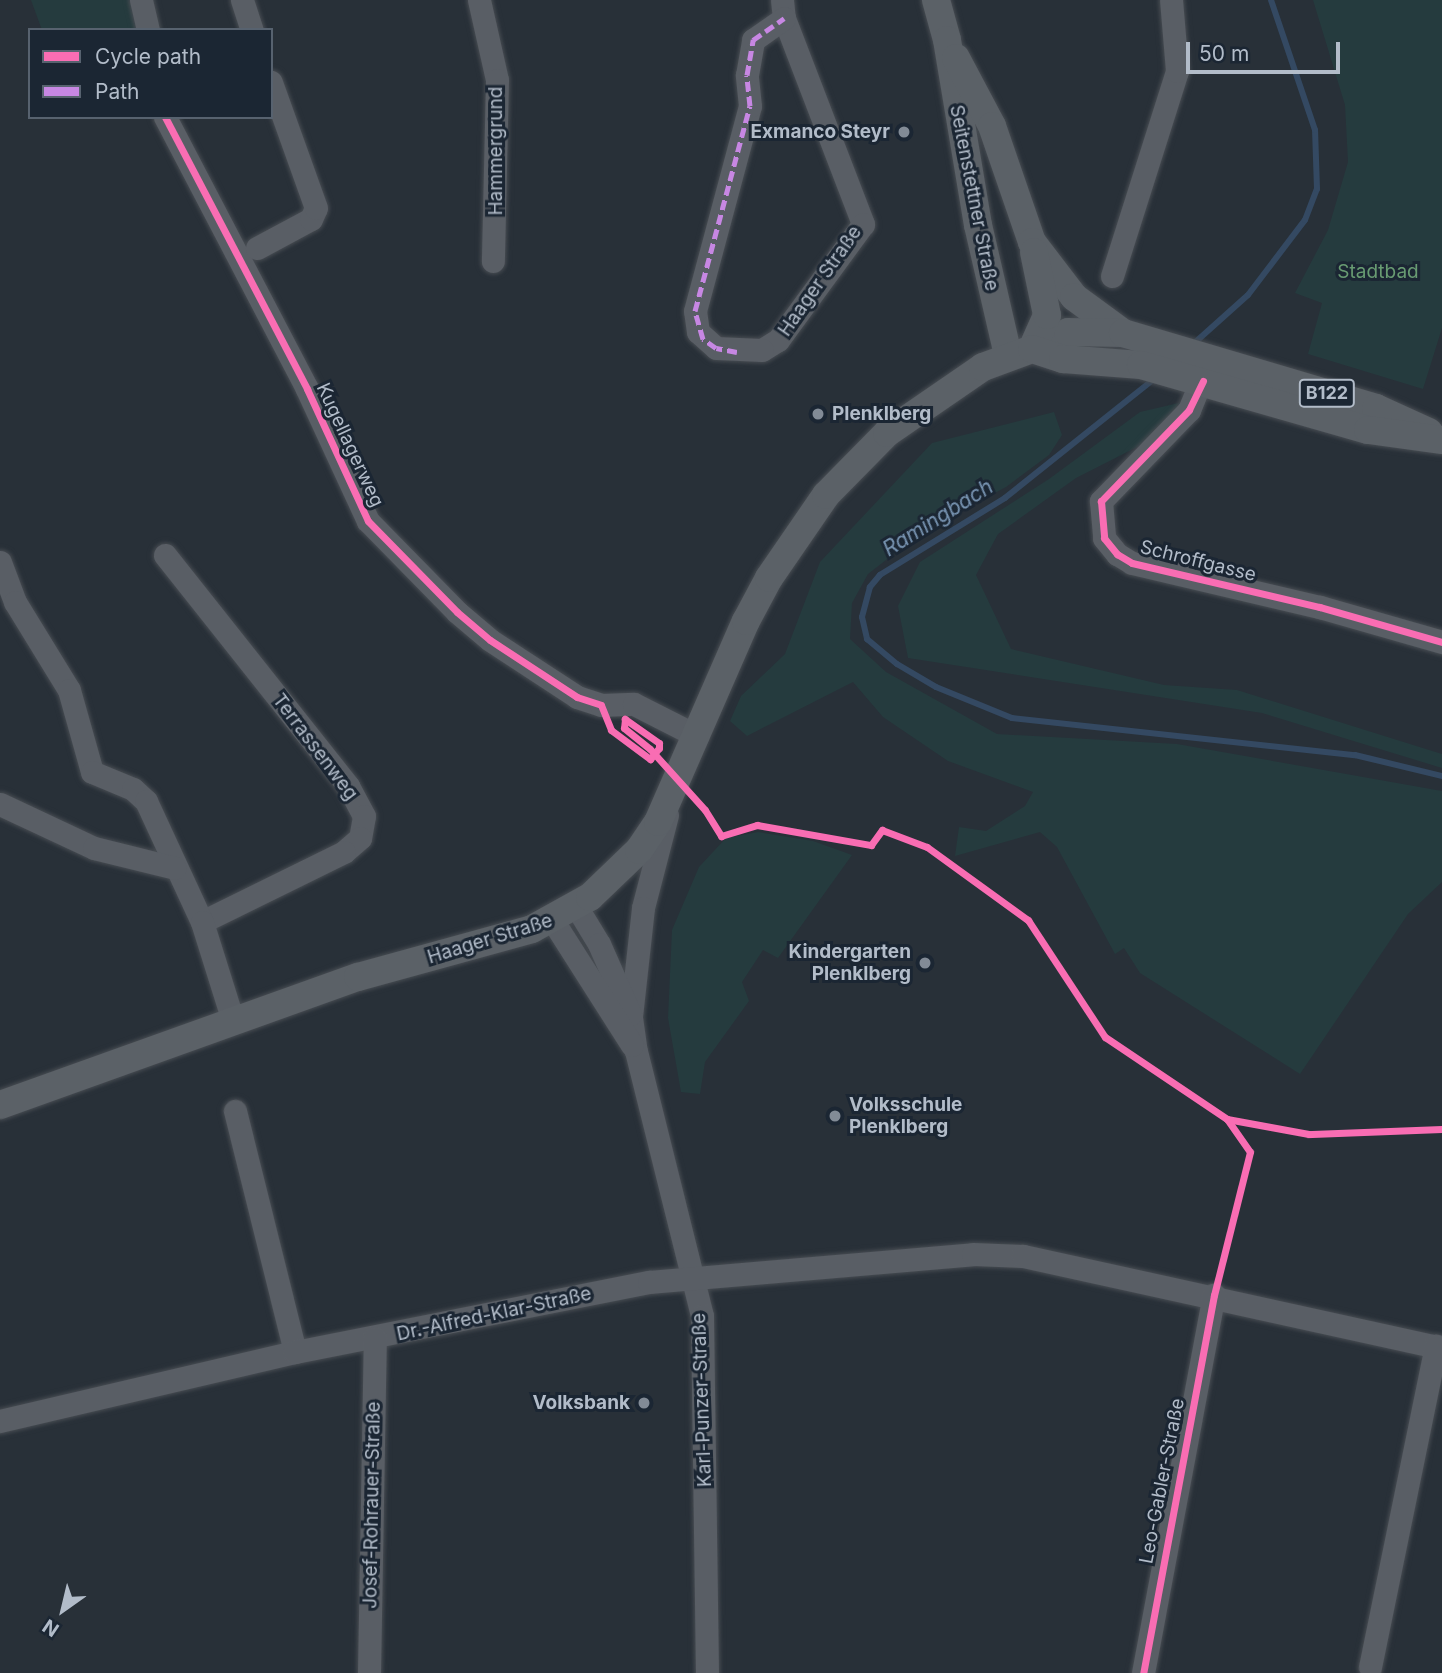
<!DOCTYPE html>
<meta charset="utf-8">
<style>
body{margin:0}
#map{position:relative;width:1442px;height:1673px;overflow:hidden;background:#283038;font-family:Inter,sans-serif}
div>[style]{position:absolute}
.green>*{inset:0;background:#253b3e}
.stream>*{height:6px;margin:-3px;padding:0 3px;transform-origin:3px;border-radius:3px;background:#344962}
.roads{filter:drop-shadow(0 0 2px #474c52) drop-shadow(0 0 2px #474c52)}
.minor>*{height:23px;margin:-11.5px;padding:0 11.5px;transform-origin:11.5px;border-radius:11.5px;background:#595e65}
.major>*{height:28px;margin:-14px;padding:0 14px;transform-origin:14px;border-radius:14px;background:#5b6167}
.quiet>*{height:5px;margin-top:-2.5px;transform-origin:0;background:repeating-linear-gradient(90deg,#c787e3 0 10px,transparent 0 15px)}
.cycleway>*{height:7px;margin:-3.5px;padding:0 3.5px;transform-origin:3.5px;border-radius:3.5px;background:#f96db3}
.dots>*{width:19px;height:19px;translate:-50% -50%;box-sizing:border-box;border:4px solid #1b2633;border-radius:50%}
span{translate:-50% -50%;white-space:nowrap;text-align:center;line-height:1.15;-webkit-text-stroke:6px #1b2633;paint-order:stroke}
.shield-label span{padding:2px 5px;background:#1b2633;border:2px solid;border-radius:5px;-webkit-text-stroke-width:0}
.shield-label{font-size:18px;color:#b2bcc9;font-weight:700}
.poi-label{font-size:19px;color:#b2bcc9;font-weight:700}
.right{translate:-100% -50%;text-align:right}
.left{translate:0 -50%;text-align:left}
.street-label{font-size:19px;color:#b2bcc9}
.park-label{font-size:19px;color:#689b72}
.water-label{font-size:21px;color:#7894b2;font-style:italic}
.legend{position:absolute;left:28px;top:28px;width:245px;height:91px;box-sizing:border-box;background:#1b2633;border:2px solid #57626f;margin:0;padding:9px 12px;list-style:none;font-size:21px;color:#b2bcc9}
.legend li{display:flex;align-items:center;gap:14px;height:35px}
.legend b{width:35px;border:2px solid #57626f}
.north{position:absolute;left:28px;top:1575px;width:70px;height:70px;-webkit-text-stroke:5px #1b2633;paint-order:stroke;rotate:214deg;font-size:19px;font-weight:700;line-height:28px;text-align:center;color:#b2bcc9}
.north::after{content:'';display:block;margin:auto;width:24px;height:32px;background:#b2bcc9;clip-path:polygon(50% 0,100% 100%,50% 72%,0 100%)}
.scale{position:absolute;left:1186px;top:42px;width:154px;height:32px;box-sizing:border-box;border:4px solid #b2bcc9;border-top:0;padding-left:9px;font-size:21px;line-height:24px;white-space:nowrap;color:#b2bcc9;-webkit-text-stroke:5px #1b2633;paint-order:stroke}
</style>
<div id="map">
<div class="green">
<i style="clip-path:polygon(31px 0,133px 0,140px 30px,42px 30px)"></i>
<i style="clip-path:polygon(1313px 0,1442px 0,1442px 328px,1423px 389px,1308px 354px,1322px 303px,1295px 293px,1328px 230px,1348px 162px,1345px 105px)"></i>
<i style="clip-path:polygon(1183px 402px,1145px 443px,1076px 478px,998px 534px,976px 575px,1011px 649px,1164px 685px,1237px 690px,1442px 754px,1442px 768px,1262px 713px,908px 658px,898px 606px,920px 562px,1049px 479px,1140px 412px)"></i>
<i style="clip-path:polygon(1054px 412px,1062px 435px,1049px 455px,1006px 487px,922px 532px,868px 574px,852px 603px,850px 639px,886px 672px,997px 734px,1177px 744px,1442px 791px,1442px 882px,1408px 914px,1300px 1074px,1140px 973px,1124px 948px,1115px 954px,1057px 847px,1040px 832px,955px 856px,959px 827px,986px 831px,1025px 806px,1033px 792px,948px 761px,883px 717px,853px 682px,747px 736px,730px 721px,741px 696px,785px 654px,820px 562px,932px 443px)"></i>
<i style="clip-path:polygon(758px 832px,813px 841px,852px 855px,778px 958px,763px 950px,742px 982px,749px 1001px,705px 1062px,700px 1094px,681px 1092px,668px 1018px,672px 930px,699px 867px,726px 838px)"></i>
</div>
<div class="stream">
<i style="left:1191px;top:346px;width:76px;rotate:-41.8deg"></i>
<i style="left:1248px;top:295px;width:94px;rotate:-52.8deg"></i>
<i style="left:1305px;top:220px;width:33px;rotate:-69deg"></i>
<i style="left:1317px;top:189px;width:59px;rotate:-91.9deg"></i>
<i style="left:1315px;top:130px;width:137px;rotate:-108.7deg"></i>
<i style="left:1154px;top:379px;width:191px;rotate:141.4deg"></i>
<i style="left:1005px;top:498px;width:147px;rotate:148.4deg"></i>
<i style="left:880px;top:575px;width:16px;rotate:130deg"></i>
<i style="left:870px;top:587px;width:31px;rotate:105deg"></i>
<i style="left:862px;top:617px;width:23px;rotate:77deg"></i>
<i style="left:867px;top:639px;width:39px;rotate:40deg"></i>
<i style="left:897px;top:664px;width:45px;rotate:30.5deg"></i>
<i style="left:936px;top:687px;width:82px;rotate:22.2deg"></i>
<i style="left:1012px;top:718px;width:345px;rotate:6.2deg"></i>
<i style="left:1355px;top:755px;width:89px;rotate:13.6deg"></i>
</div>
<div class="roads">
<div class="minor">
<i style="left:141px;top:0;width:31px;rotate:77deg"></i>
<i style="left:242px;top:0;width:32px;rotate:72deg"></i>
<i style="left:479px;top:0;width:82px;rotate:77.3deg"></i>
<i style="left:497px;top:80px;width:181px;rotate:91.3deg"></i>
<i style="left:782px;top:0;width:18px;rotate:84deg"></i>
<i style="left:784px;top:18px;width:221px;rotate:69deg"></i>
<i style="left:863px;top:224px;width:144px;rotate:126.2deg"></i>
<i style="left:778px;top:340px;width:19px;rotate:148deg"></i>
<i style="left:762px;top:350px;width:46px;rotate:-177.5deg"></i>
<i style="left:716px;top:348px;width:24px;rotate:-138deg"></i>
<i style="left:698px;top:332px;width:21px;rotate:-98deg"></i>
<i style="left:695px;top:311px;width:212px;rotate:-75deg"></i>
<i style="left:750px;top:106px;width:31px;rotate:-96deg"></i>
<i style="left:747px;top:75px;width:36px;rotate:-80deg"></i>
<i style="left:753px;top:40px;width:38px;rotate:-35deg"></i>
<i style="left:165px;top:117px;width:307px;rotate:62.4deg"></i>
<i style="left:307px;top:389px;width:145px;rotate:65.2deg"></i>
<i style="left:368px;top:521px;width:127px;rotate:45.6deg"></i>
<i style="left:457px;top:612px;width:43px;rotate:40.3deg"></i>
<i style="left:490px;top:640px;width:104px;rotate:33.2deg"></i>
<i style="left:577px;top:697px;width:25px;rotate:18deg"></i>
<i style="left:601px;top:705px;width:33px;rotate:-2deg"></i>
<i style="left:634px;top:704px;width:71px;rotate:26.9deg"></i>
<i style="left:257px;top:248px;width:61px;rotate:-28.2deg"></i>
<i style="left:311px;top:219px;width:12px;rotate:-66deg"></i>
<i style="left:316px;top:208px;width:134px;rotate:-109.7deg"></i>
<i style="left:1112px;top:276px;width:215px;rotate:-72.4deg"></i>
<i style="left:1177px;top:71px;width:71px;rotate:-94.8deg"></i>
<i style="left:1207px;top:366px;width:48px;rotate:112.2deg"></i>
<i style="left:1189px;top:410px;width:127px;rotate:134deg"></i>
<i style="left:1101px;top:501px;width:37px;rotate:85deg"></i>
<i style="left:1104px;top:538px;width:21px;rotate:51deg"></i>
<i style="left:1117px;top:554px;width:17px;rotate:31deg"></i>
<i style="left:1132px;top:563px;width:193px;rotate:13.2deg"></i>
<i style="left:1320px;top:607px;width:127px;rotate:16deg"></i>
<i style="left:165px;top:555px;width:295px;rotate:51.6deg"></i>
<i style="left:348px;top:786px;width:34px;rotate:62deg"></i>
<i style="left:364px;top:816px;width:22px;rotate:100deg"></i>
<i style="left:360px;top:838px;width:21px;rotate:139deg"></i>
<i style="left:344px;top:852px;width:158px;rotate:153.8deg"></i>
<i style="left:0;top:562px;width:43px;rotate:69.4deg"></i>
<i style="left:15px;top:602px;width:103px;rotate:58.5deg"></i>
<i style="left:69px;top:690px;width:85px;rotate:74.3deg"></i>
<i style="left:92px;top:772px;width:44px;rotate:22.5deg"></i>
<i style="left:133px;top:789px;width:18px;rotate:43deg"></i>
<i style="left:146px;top:801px;width:133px;rotate:65.2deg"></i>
<i style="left:202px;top:922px;width:104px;rotate:72.6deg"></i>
<i style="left:0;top:804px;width:104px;rotate:25.1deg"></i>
<i style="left:94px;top:848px;width:83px;rotate:13.9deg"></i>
<i style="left:667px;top:815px;width:96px;rotate:104.5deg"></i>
<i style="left:643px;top:908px;width:110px;rotate:96.3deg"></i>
<i style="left:631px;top:1017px;width:34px;rotate:82deg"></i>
<i style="left:636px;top:1051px;width:273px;rotate:76deg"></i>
<i style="left:702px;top:1316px;width:357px;rotate:89.2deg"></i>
<i style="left:576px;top:906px;width:44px;rotate:58.8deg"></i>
<i style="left:599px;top:944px;width:77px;rotate:66.1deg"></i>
<i style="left:553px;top:921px;width:147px;rotate:57.5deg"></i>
<i style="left:235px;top:1111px;width:248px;rotate:76deg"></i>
<i style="left:0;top:1421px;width:303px;rotate:-13.2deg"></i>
<i style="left:295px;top:1352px;width:361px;rotate:-11.2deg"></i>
<i style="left:649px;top:1282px;width:325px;rotate:-4.9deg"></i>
<i style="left:973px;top:1254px;width:50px;rotate:2.3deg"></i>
<i style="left:1023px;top:1256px;width:429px;rotate:12.4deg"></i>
<i style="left:1370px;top:1667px;width:328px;rotate:-78.4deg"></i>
<i style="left:369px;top:1673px;width:335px;rotate:-89deg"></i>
<i style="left:1143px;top:1673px;width:385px;rotate:-79.4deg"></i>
</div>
<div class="major">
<i style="left:936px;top:0;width:41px;rotate:74.6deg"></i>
<i style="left:947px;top:40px;width:188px;rotate:80.5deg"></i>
<i style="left:978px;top:225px;width:133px;rotate:77deg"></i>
<i style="left:956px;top:58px;width:77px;rotate:62.1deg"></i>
<i style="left:992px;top:126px;width:123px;rotate:71deg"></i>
<i style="left:1032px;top:242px;width:69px;rotate:52.6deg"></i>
<i style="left:1074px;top:297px;width:61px;rotate:36.3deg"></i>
<i style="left:1032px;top:349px;width:40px;rotate:-25deg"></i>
<i style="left:1068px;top:332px;width:55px;rotate:1deg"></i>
<i style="left:1123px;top:333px;width:264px;rotate:16.5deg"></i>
<i style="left:1376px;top:408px;width:58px;rotate:24.4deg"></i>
<i style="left:1032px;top:349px;width:37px;rotate:-66deg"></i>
<i style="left:1047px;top:315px;width:64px;rotate:-101.7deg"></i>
<i style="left:0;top:1105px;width:380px;rotate:-19.7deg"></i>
<i style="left:358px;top:977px;width:180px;rotate:-15.4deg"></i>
<i style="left:532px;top:929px;width:66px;rotate:-28.9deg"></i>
<i style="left:590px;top:897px;width:68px;rotate:-43.8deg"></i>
<i style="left:639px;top:850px;width:34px;rotate:-56deg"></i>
<i style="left:658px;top:822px;width:219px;rotate:-66.4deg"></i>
<i style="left:746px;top:621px;width:49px;rotate:-61.9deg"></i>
<i style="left:769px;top:578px;width:101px;rotate:-55.5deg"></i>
<i style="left:826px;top:495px;width:87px;rotate:-45.5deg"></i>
<i style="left:887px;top:433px;width:116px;rotate:-34.5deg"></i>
<i style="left:983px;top:367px;width:52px;rotate:-20.2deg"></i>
<i style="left:1032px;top:349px;width:33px;rotate:18deg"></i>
<i style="left:1063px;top:359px;width:78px;rotate:4.4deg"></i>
<i style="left:1141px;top:365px;width:236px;rotate:16deg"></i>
<i style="left:1368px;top:430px;width:75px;rotate:7.7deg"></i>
</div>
</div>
<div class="quiet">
<i style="left:737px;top:352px;width:21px;rotate:-169deg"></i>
<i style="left:716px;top:348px;width:16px;rotate:-145deg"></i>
<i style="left:703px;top:339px;width:29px;rotate:-106deg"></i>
<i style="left:695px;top:311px;width:212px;rotate:-75deg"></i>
<i style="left:750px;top:106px;width:31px;rotate:-96deg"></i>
<i style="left:747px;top:75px;width:36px;rotate:-80deg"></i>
<i style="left:753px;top:40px;width:38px;rotate:-35deg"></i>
</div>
<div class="cycleway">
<i style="left:165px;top:117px;width:307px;rotate:62.4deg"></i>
<i style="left:307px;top:389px;width:145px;rotate:65.2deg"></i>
<i style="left:368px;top:521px;width:127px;rotate:45.6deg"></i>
<i style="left:457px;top:612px;width:43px;rotate:40.3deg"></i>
<i style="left:490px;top:640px;width:104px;rotate:33.2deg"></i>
<i style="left:577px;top:697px;width:25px;rotate:18deg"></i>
<i style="left:601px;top:705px;width:27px;rotate:68deg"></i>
<i style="left:611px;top:730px;width:49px;rotate:36.6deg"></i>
<i style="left:650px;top:759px;width:14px;rotate:-51deg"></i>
<i style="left:659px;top:748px;width:5px;rotate:-90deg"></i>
<i style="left:659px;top:743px;width:42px;rotate:-144.8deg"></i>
<i style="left:625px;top:719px;width:9px;rotate:96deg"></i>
<i style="left:624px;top:728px;width:33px;rotate:39deg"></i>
<i style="left:650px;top:749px;width:82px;rotate:48deg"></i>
<i style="left:705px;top:810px;width:31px;rotate:58deg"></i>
<i style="left:721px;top:836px;width:38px;rotate:-17deg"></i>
<i style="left:757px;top:825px;width:116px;rotate:10deg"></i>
<i style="left:871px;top:845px;width:19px;rotate:-54deg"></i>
<i style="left:882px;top:830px;width:48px;rotate:20.7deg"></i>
<i style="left:927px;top:847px;width:125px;rotate:35.9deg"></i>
<i style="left:1028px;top:920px;width:140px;rotate:56.7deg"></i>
<i style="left:1105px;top:1037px;width:147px;rotate:33.9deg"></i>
<i style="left:1227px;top:1119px;width:40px;rotate:55.1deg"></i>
<i style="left:1250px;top:1152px;width:147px;rotate:104.1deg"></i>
<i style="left:1214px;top:1295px;width:385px;rotate:100.6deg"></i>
<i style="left:1203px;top:381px;width:32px;rotate:116deg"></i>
<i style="left:1189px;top:410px;width:127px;rotate:134deg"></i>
<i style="left:1101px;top:501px;width:37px;rotate:85deg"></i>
<i style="left:1104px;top:538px;width:21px;rotate:51deg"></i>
<i style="left:1117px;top:554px;width:17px;rotate:31deg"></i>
<i style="left:1132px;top:563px;width:193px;rotate:13.2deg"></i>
<i style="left:1320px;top:607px;width:127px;rotate:16deg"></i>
<i style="left:1227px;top:1119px;width:83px;rotate:10.4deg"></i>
<i style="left:1309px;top:1134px;width:133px;rotate:-2.2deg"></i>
</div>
<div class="dots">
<i style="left:904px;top:132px;background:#828b96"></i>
<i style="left:818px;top:414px;background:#828b96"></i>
<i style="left:925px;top:963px;background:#828b96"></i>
<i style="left:835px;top:1116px;background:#828b96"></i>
<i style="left:644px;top:1403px;background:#828b96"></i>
</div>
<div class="shield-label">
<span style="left:1327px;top:393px">B122</span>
</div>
<div class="poi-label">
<span class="right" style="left:890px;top:132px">Exmanco Steyr</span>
<span class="left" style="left:832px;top:414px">Plenklberg</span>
<span class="right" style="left:911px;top:963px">Kindergarten<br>Plenklberg</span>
<span class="left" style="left:849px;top:1116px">Volksschule<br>Plenklberg</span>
<span class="right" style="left:630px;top:1403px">Volksbank</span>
</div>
<div class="street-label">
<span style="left:496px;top:151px;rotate:-90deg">Hammergrund</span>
<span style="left:974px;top:198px;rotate:79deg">Seitenstettner Straße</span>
<span style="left:820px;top:281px;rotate:-55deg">Haager Straße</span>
<span style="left:350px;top:445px;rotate:65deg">Kugellagerweg</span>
<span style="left:1198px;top:561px;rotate:14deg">Schroffgasse</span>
<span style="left:315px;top:747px;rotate:53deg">Terrassenweg</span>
<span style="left:490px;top:939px;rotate:-17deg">Haager Straße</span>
<span style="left:494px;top:1314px;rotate:-12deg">Dr.-Alfred-Klar-Straße</span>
<span style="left:702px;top:1400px;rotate:-92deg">Karl-Punzer-Straße</span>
<span style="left:1162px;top:1481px;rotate:-79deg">Leo-Gabler-Straße</span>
<span style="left:372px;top:1505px;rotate:-89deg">Josef-Rohrauer-Straße</span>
</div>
<div class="park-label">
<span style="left:1378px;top:272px">Stadtbad</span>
</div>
<div class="water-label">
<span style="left:938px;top:518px;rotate:-32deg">Ramingbach</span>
</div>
<ul class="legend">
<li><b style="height:9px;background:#f96db3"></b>Cycle path</li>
<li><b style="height:9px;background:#c787e3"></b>Path</li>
</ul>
<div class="north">N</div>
<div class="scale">50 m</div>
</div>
